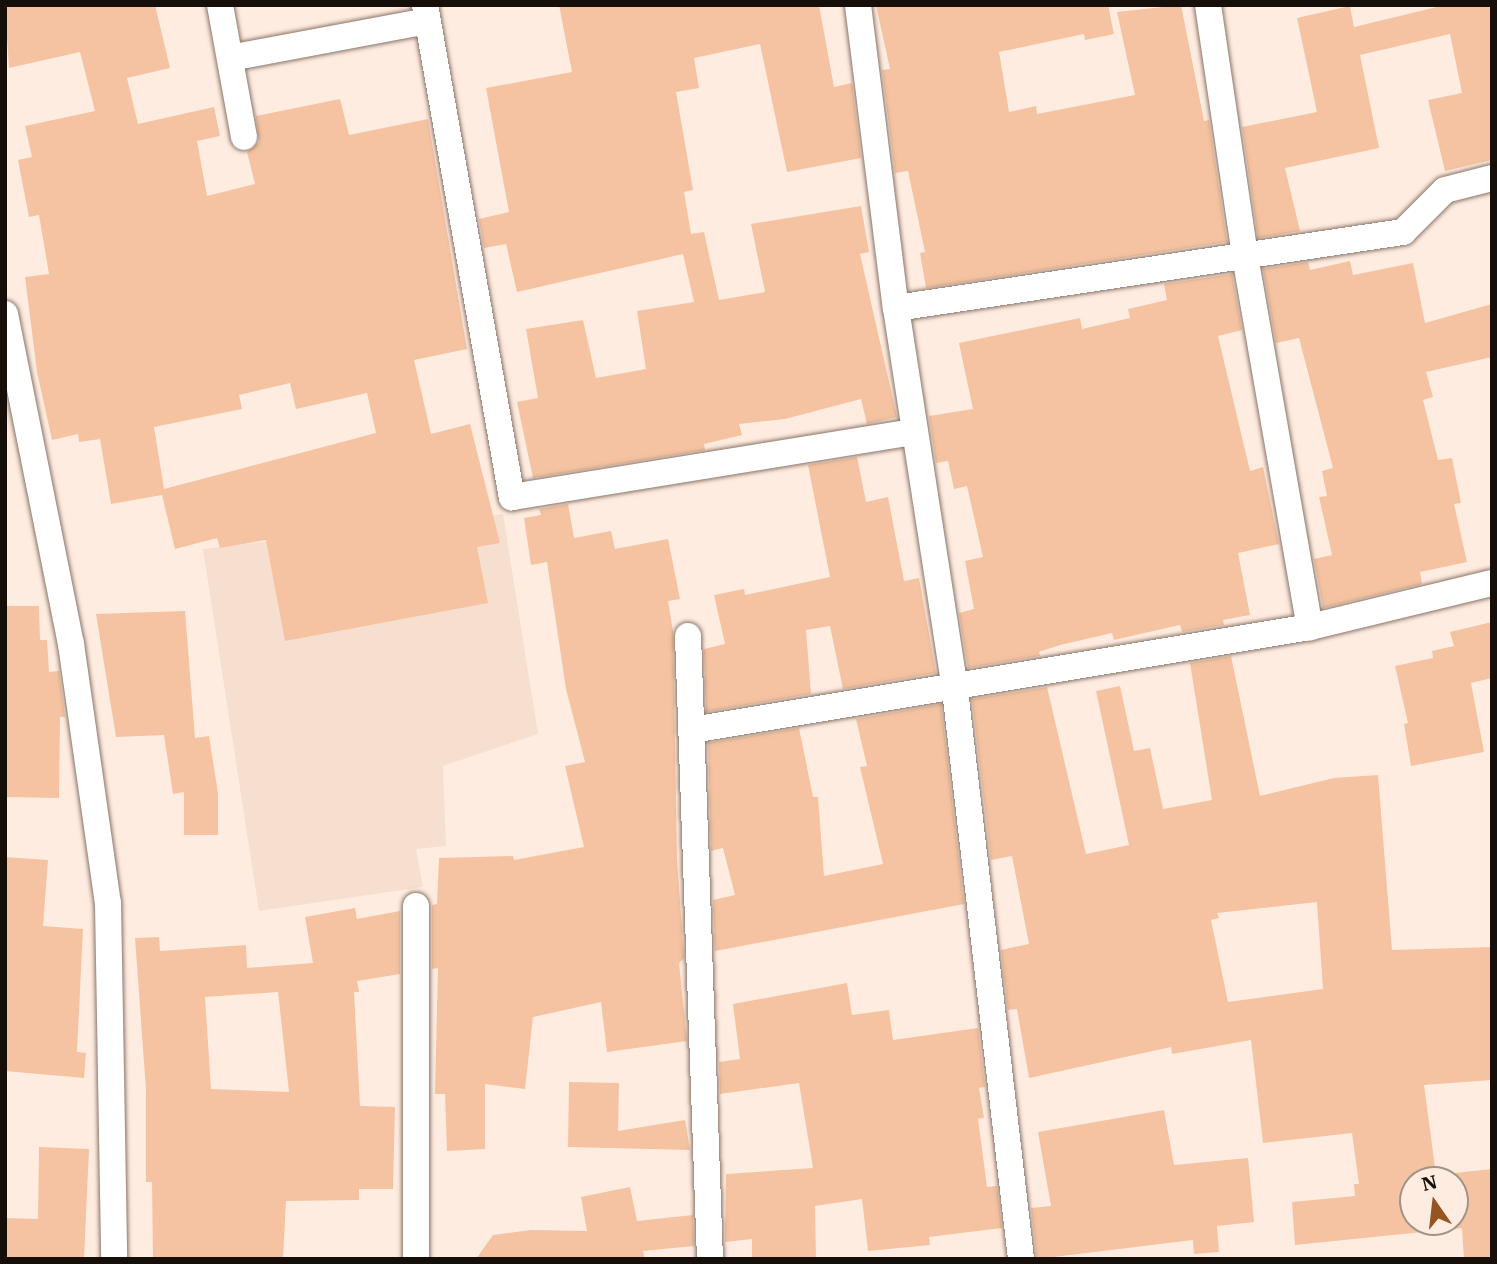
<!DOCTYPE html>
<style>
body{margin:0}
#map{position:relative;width:1497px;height:1264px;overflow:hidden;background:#ffece0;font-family:"IBM Plex Serif",serif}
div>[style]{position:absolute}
.built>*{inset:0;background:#f6dfcf}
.building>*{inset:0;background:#f5c3a1}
.roads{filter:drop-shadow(0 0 2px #8a7568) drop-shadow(0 0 2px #8a7568)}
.street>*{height:26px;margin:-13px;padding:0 13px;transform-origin:13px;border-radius:13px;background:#fff}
span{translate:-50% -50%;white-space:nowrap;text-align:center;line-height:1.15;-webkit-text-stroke:5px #ffece0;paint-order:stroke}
.frame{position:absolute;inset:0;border:7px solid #150e09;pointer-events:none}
.north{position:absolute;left:1399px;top:1166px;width:70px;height:70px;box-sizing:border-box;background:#ffece0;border:2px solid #a1938a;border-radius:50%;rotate:346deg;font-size:19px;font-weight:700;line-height:28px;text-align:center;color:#150e09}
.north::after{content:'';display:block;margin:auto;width:24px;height:32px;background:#965421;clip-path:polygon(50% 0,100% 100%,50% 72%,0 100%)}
</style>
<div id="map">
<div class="built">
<i style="clip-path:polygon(503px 514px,538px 734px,443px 766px,446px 846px,416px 849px,423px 887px,259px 911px,203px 549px)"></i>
</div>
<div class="building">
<i style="clip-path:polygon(evenodd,5px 5px,155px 5px,170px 68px,127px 78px,138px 124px,214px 107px,220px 136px,197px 141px,207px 196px,255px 184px,247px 152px,259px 142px,256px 116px,340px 99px,349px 135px,428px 119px,467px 349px,414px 360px,431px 434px,470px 424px,500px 543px,477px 547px,488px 603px,285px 641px,266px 540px,220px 548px,217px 538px,175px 549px,162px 495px,111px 504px,100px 439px,79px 442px,78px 434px,52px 440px,37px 372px,25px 277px,49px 274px,39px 215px,29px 217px,18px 160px,32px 157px,25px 126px,95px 111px,80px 52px,9px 68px,5px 5px,290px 383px,296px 409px,367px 393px,376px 433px,164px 489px,154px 427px,242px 409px,239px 395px,290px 383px)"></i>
<i style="clip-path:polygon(559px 5px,819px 5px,834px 87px,852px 83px,861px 158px,787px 172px,760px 44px,694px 58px,699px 88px,676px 92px,693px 190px,684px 192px,691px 234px,704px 232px,719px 300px,765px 292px,751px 224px,861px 206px,869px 252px,860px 254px,897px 417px,867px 424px,861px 399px,785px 419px,739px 424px,742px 435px,704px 444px,705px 450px,533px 478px,517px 402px,538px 398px,526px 329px,583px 320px,596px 378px,646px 369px,637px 311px,694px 302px,683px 254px,517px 292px,506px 244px,484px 248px,479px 219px,509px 212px,486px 88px,572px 72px)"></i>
<i style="clip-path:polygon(876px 5px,1108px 5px,1114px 34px,1085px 40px,1084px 34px,999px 52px,1009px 112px,1036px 106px,1037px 114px,1135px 95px,1117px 12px,1181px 5px,1204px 121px,1209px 120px,1227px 242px,926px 288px,920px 253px,925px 252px,908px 171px,895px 173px,882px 70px,890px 69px)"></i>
<i style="clip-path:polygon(1445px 5px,1492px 5px,1492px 160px,1445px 171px,1428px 100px,1462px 93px,1450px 34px,1360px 55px,1379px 148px,1285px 168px,1300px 231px,1258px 238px,1242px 127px,1317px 112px,1297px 18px,1350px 6px,1354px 27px)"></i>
<i style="clip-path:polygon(1350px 261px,1353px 275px,1413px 263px,1425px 323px,1492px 304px,1492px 357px,1426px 372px,1433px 397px,1423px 400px,1438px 460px,1452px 458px,1461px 503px,1454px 504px,1467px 562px,1420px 572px,1422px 584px,1323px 608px,1314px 559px,1332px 555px,1319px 497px,1327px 496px,1322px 471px,1333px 468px,1299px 338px,1276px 343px,1263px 269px,1308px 262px,1310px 270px)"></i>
<i style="clip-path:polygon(1232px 274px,1242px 330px,1218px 336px,1250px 471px,1263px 467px,1279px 544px,1238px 553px,1250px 615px,1223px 620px,1224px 625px,1182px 632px,1180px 625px,1114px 640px,1112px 633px,1060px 645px,1039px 652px,1040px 656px,968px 668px,959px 613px,974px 609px,965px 561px,983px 557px,967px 486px,954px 489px,948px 461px,936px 463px,929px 416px,973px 409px,959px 343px,1080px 318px,1082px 329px,1130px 318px,1128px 309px,1167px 300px,1164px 284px)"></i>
<i style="clip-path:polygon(857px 457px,866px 502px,888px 497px,904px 581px,919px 578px,936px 673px,843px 689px,830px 626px,806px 630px,811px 694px,706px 712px,704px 649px,725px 644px,714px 595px,744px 589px,745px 595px,830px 577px,808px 465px)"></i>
<i style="clip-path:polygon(568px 504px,574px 538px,611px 531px,615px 549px,668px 539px,680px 599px,668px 601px,673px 631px,677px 859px,684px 958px,679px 963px,687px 1041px,607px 1052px,601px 1002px,533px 1017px,525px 1089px,485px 1084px,485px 1149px,447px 1151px,445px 1094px,435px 1094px,438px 968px,432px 969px,432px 905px,437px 904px,439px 858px,513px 856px,514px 860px,584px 847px,565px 766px,585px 762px,566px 689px,547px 562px,531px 565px,524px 518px,541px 515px,539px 509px)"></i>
<i style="clip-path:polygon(5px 606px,39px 606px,40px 640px,47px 640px,49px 672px,59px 671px,65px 717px,60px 717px,59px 798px,5px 797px)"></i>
<i style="clip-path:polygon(185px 611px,195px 738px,209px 736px,218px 793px,218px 835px,184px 835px,184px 792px,173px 794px,164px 735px,116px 737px,96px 614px)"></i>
<i style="clip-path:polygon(1492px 622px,1492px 678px,1471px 683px,1484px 752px,1411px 766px,1404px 724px,1408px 723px,1395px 666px,1433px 658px,1432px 651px,1454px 646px,1450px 632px)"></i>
<i style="clip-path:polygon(evenodd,1231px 656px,1260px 796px,1334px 778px,1378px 775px,1392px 950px,1492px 947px,1492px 1080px,1424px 1085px,1436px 1175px,1492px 1169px,1492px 1259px,1464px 1259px,1462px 1228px,1295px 1245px,1292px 1202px,1355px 1196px,1354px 1184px,1359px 1184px,1352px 1133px,1263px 1143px,1251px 1040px,1172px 1054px,1171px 1047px,1029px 1078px,1017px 1009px,1008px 1010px,1001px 950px,1029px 944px,1012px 856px,991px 860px,972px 699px,1047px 687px,1086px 854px,1129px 845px,1096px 691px,1120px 686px,1134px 751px,1150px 748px,1163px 809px,1212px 800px,1190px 663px,1231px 656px,1317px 902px,1323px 989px,1228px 1002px,1211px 920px,1219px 918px,1217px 913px,1317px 902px,1231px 656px,1413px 1180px,1455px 1180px,1455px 1222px,1413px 1222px,1413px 1180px)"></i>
<i style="clip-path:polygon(941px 704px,964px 904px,715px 951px,713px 900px,735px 895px,723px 848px,711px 851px,708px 743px,799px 728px,813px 797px,818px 797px,824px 876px,883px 864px,860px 767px,867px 766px,856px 719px)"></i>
<i style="clip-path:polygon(5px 857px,48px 860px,43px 926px,83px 929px,77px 1052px,86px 1053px,84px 1078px,5px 1071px)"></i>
<i style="clip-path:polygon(evenodd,355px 908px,357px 919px,400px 911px,400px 974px,357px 981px,359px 992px,354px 992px,360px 1106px,395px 1107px,393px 1189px,359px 1189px,359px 1200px,286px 1201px,283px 1259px,153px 1259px,152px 1182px,146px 1182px,146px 1090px,135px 938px,159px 937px,160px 951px,246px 945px,247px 968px,313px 963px,305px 917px,355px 908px,278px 992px,289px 1092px,211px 1089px,205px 997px,278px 992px)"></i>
<i style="clip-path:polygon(847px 983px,852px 1015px,889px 1010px,893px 1040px,978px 1028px,985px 1087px,979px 1088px,984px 1118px,978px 1119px,987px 1187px,997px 1186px,1002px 1228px,929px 1237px,930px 1245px,868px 1251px,862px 1199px,815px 1206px,816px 1259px,752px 1259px,752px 1239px,725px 1242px,726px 1174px,813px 1168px,799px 1083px,720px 1094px,719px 1062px,740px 1059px,733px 1004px)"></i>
<i style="clip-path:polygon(569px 1082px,619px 1083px,618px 1131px,685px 1120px,690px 1150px,568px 1147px)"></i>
<i style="clip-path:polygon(1164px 1110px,1174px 1165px,1248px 1158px,1254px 1222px,1217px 1226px,1219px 1252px,1194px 1254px,1193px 1240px,1037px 1259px,1031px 1208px,1051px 1206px,1038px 1132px)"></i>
<i style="clip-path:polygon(39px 1147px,89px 1149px,84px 1259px,5px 1259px,5px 1218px,38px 1219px)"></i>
<i style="clip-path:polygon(630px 1187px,637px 1221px,693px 1215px,694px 1246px,643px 1251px,645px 1259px,476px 1259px,493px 1235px,531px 1230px,587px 1231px,581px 1197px)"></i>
</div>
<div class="roads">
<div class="street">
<i style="left:220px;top:5px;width:134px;rotate:79.7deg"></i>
<i style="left:425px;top:5px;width:500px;rotate:80deg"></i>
<i style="left:512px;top:497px;width:408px;rotate:-9.2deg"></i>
<i style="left:858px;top:5px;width:305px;rotate:82.9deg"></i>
<i style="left:896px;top:308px;width:387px;rotate:81.2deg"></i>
<i style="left:955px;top:690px;width:573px;rotate:83.38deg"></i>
<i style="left:1208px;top:5px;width:254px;rotate:81.6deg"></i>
<i style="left:1245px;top:256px;width:377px;rotate:80.1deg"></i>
<i style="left:230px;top:58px;width:200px;rotate:-10.6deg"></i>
<i style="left:896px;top:308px;width:513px;rotate:-8.53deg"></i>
<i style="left:1403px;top:232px;width:59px;rotate:-45deg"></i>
<i style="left:1445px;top:190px;width:49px;rotate:-14.3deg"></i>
<i style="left:5px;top:314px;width:337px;rotate:78.7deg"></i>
<i style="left:71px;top:644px;width:262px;rotate:81.9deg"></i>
<i style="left:108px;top:903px;width:356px;rotate:89deg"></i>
<i style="left:688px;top:636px;width:623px;rotate:87.98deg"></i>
<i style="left:692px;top:730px;width:627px;rotate:-9.46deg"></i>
<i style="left:1310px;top:627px;width:187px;rotate:-13.6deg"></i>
<i style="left:416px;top:906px;width:353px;rotate:90deg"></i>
</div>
</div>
<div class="frame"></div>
<div class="north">N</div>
</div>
